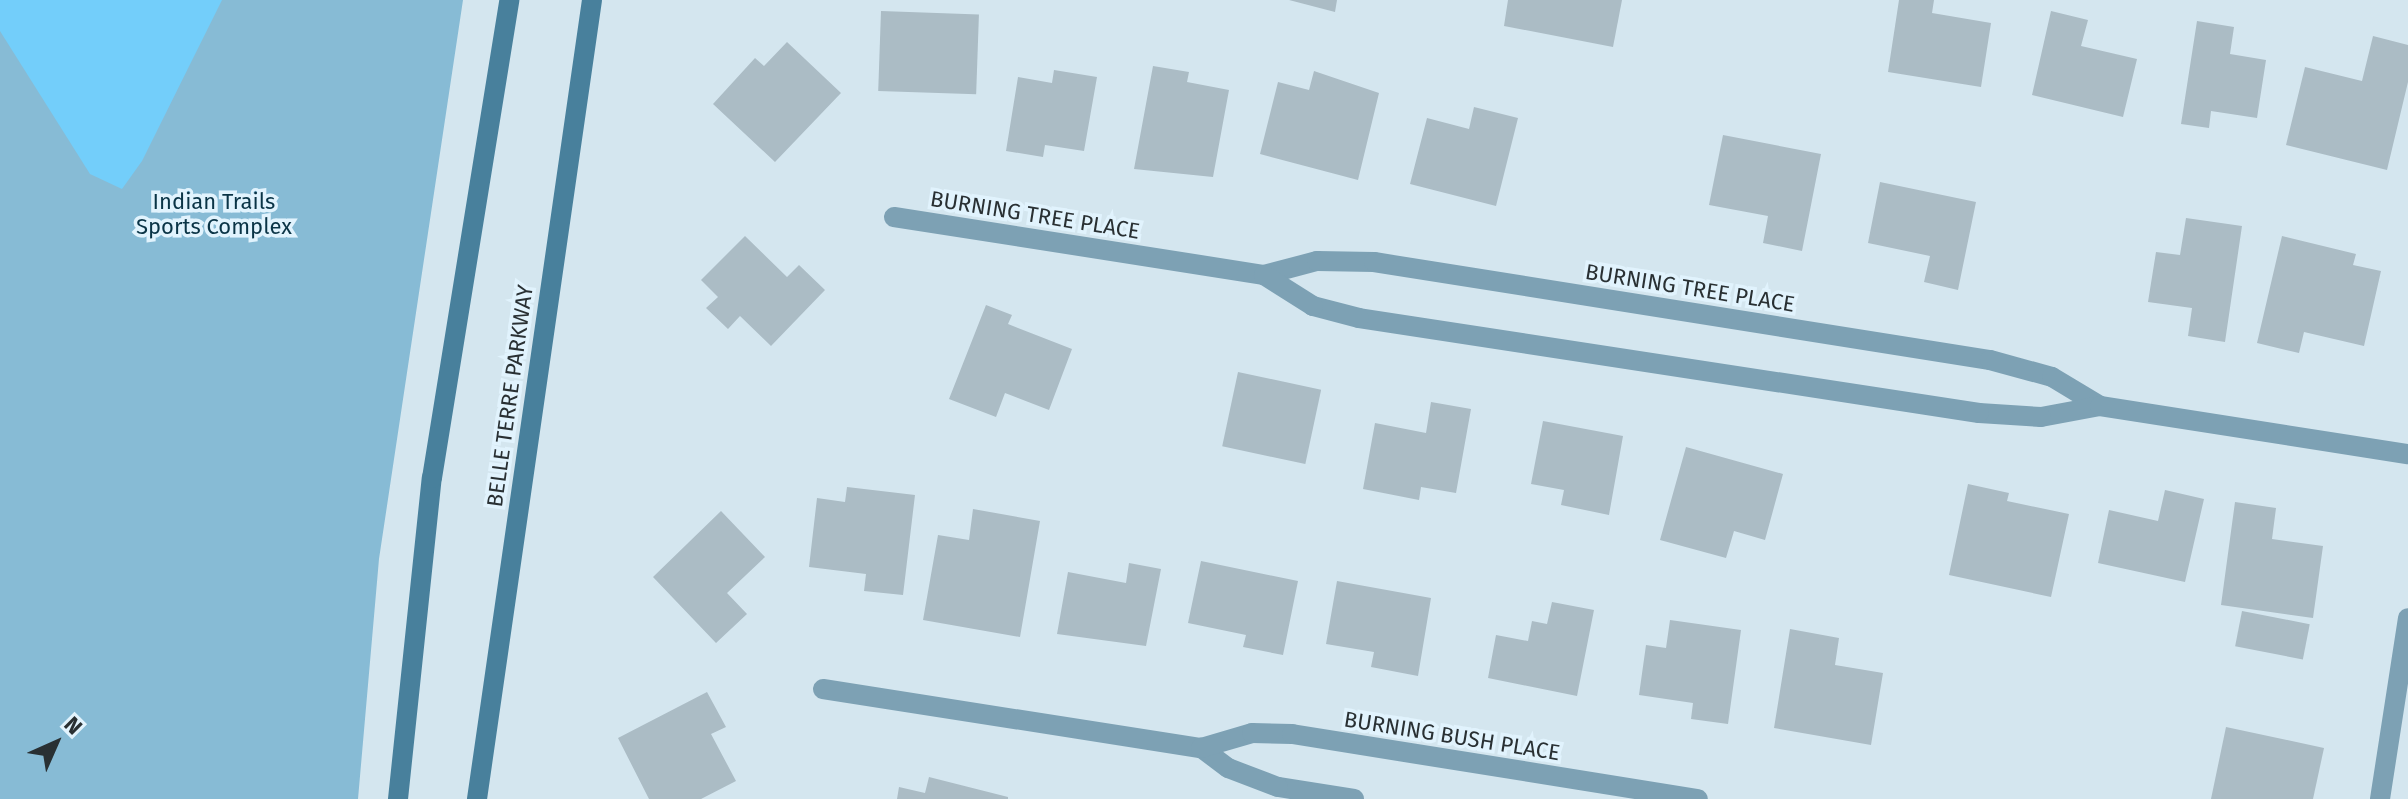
<!DOCTYPE html>
<style>
body{margin:0}
#map{position:relative;width:2408px;height:799px;overflow:hidden;background:#d4e6ef;font-family:"Fira Sans",sans-serif}
div>[style]{position:absolute}
.green>*{inset:0;background:#87bbd5}
.water>*{inset:0;background:#73cefa}
.building>*{inset:0;background:#abbcc5;transform-origin:0 0}
.minor>*{height:20px;margin:-10px;padding:0 10px;transform-origin:10px;border-radius:10px;background:#7da1b4}
.secondary>*{height:20px;margin:-10px;padding:0 10px;transform-origin:10px;border-radius:10px;background:#48809c}
span{translate:-50% -50%;white-space:nowrap;text-align:center;line-height:1.15;-webkit-text-stroke:7px #e1f3fd;paint-order:stroke}
.park-label{font-size:22px;color:#0a3446}
.street-label{font-size:22px;color:#293033}
.north{position:absolute;left:16px;top:703px;width:80px;height:80px;-webkit-text-stroke:6px #e1f3fd;paint-order:stroke;rotate:45deg;font-size:22px;font-weight:700;line-height:32px;text-align:center;color:#293033}
.north::after{content:'';display:block;margin:auto;width:28px;height:36px;background:#293033;clip-path:polygon(50% 0,100% 100%,50% 72%,0 100%)}
</style>
<div id="map">
<div class="green">
<i style="clip-path:polygon(0 0,463px 0,379px 559px,358px 799px,0 799px)"></i>
</div>
<div class="water">
<i style="clip-path:polygon(0 0,222px 0,142px 161px,122px 189px,90px 174px,0 31px)"></i>
</div>
<div class="building">
<i style="clip-path:polygon(1289px 0,1337px 0,1335px 12px)"></i>
<i style="clip-path:polygon(1508px 0,1622px 0,1613px 47px,1504px 26px)"></i>
<i style="clip-path:polygon(1899px 0,1934px 0,1932px 13px,1991px 23px,1981px 87px,1888px 72px)"></i>
<i style="left:881px;top:11px;width:98px;height:80px;rotate:2deg"></i>
<i style="clip-path:polygon(2051px 11px,2088px 20px,2081px 46px,2137px 59px,2123px 117px,2032px 95px)"></i>
<i style="clip-path:polygon(2197px 21px,2234px 27px,2230px 54px,2266px 60px,2257px 118px,2211px 111px,2209px 128px,2181px 124px)"></i>
<i style="clip-path:polygon(2373px 36px,2408px 45px,2408px 82px,2387px 170px,2286px 145px,2305px 67px,2362px 81px)"></i>
<i style="clip-path:polygon(787px 42px,841px 93px,775px 162px,713px 104px,755px 58px,764px 66px)"></i>
<i style="clip-path:polygon(1153px 66px,1189px 72px,1187px 82px,1229px 90px,1213px 177px,1134px 169px)"></i>
<i style="clip-path:polygon(1054px 70px,1097px 77px,1084px 151px,1045px 145px,1043px 157px,1006px 151px,1018px 77px,1052px 83px)"></i>
<i style="clip-path:polygon(1314px 71px,1379px 93px,1358px 180px,1260px 154px,1278px 82px,1309px 90px)"></i>
<i style="clip-path:polygon(1474px 107px,1518px 118px,1496px 206px,1410px 184px,1427px 118px,1469px 129px)"></i>
<i style="clip-path:polygon(1723px 135px,1821px 154px,1802px 251px,1763px 243px,1768px 216px,1709px 205px)"></i>
<i style="clip-path:polygon(1880px 182px,1976px 202px,1958px 290px,1924px 282px,1930px 256px,1868px 243px)"></i>
<i style="clip-path:polygon(2186px 218px,2242px 226px,2225px 342px,2188px 336px,2192px 308px,2148px 302px,2156px 252px,2180px 255px)"></i>
<i style="clip-path:polygon(745px 236px,787px 277px,799px 265px,825px 290px,771px 346px,740px 316px,728px 329px,706px 308px,718px 297px,701px 280px)"></i>
<i style="clip-path:polygon(2282px 236px,2356px 254px,2353px 265px,2381px 271px,2364px 346px,2304px 332px,2299px 353px,2257px 343px)"></i>
<i style="clip-path:polygon(986px 305px,1012px 315px,1008px 324px,1072px 349px,1049px 410px,1005px 393px,996px 417px,949px 399px)"></i>
<i style="left:1238px;top:372px;width:85px;height:76px;rotate:12deg"></i>
<i style="clip-path:polygon(1431px 402px,1471px 409px,1456px 493px,1421px 487px,1419px 500px,1363px 489px,1375px 423px,1426px 433px)"></i>
<i style="clip-path:polygon(1543px 421px,1623px 436px,1609px 515px,1561px 505px,1564px 490px,1531px 484px)"></i>
<i style="clip-path:polygon(1686px 447px,1783px 474px,1765px 540px,1734px 531px,1726px 558px,1660px 540px)"></i>
<i style="clip-path:polygon(1968px 484px,2009px 493px,2007px 501px,2069px 514px,2051px 597px,1949px 575px)"></i>
<i style="clip-path:polygon(847px 487px,915px 495px,903px 595px,864px 591px,866px 574px,809px 567px,817px 498px,845px 502px)"></i>
<i style="clip-path:polygon(2165px 490px,2204px 499px,2185px 582px,2098px 563px,2109px 510px,2158px 521px)"></i>
<i style="clip-path:polygon(2235px 502px,2276px 508px,2272px 539px,2323px 546px,2313px 618px,2221px 605px)"></i>
<i style="clip-path:polygon(973px 509px,1040px 521px,1020px 637px,923px 620px,938px 535px,969px 540px)"></i>
<i style="clip-path:polygon(721px 511px,765px 557px,727px 593px,747px 614px,716px 643px,653px 577px)"></i>
<i style="clip-path:polygon(1201px 561px,1298px 581px,1283px 655px,1243px 647px,1246px 635px,1188px 623px)"></i>
<i style="clip-path:polygon(1129px 563px,1161px 569px,1146px 646px,1057px 634px,1068px 572px,1126px 583px)"></i>
<i style="clip-path:polygon(1337px 581px,1431px 598px,1418px 676px,1371px 667px,1374px 652px,1326px 644px)"></i>
<i style="clip-path:polygon(1552px 602px,1594px 610px,1577px 696px,1488px 678px,1496px 635px,1528px 641px,1532px 621px,1547px 624px)"></i>
<i style="left:2242px;top:611px;width:69px;height:36px;rotate:11deg"></i>
<i style="clip-path:polygon(1670px 620px,1741px 630px,1728px 724px,1691px 719px,1693px 703px,1639px 695px,1646px 645px,1666px 648px)"></i>
<i style="clip-path:polygon(1790px 629px,1839px 638px,1835px 665px,1883px 673px,1871px 745px,1774px 728px)"></i>
<i style="clip-path:polygon(707px 692px,726px 727px,711px 734px,736px 781px,701px 799px,649px 799px,618px 738px)"></i>
<i style="clip-path:polygon(2226px 727px,2324px 748px,2313px 799px,2211px 799px)"></i>
<i style="clip-path:polygon(929px 777px,1008px 797px,1008px 799px,897px 799px,899px 787px,925px 793px)"></i>
</div>
<div class="minor">
<i style="left:894px;top:217px;width:375px;rotate:8.9deg"></i>
<i style="left:1264px;top:275px;width:55px;rotate:-14.8deg"></i>
<i style="left:1317px;top:261px;width:57px;rotate:1deg"></i>
<i style="left:1374px;top:262px;width:624px;rotate:9.04deg"></i>
<i style="left:1990px;top:360px;width:64px;rotate:15.3deg"></i>
<i style="left:2052px;top:377px;width:56px;rotate:31.1deg"></i>
<i style="left:2100px;top:406px;width:60px;rotate:169.4deg"></i>
<i style="left:2041px;top:417px;width:62px;rotate:-176.3deg"></i>
<i style="left:1979px;top:413px;width:627px;rotate:-171.29deg"></i>
<i style="left:1359px;top:318px;width:48px;rotate:-165.4deg"></i>
<i style="left:1313px;top:306px;width:58px;rotate:-147.7deg"></i>
<i style="left:2100px;top:406px;width:312px;rotate:8.9deg"></i>
<i style="left:823px;top:689px;width:383px;rotate:8.9deg"></i>
<i style="left:1354px;top:799px;width:77px;rotate:-171deg"></i>
<i style="left:1278px;top:787px;width:53px;rotate:-159.2deg"></i>
<i style="left:1228px;top:768px;width:34px;rotate:-143deg"></i>
<i style="left:1201px;top:748px;width:53px;rotate:-16.4deg"></i>
<i style="left:1252px;top:733px;width:40px;rotate:1.4deg"></i>
<i style="left:1292px;top:734px;width:411px;rotate:9.1deg"></i>
<i style="left:2380px;top:799px;width:183px;rotate:-81.2deg"></i>
</div>
<div class="secondary">
<i style="left:398px;top:799px;width:323px;rotate:-84deg"></i>
<i style="left:432px;top:478px;width:484px;rotate:-80.8deg"></i>
<i style="left:477px;top:799px;width:807px;rotate:-81.81deg"></i>
</div>
<div class="park-label">
<span style="left:214px;top:214px">Indian Trails<br>Sports Complex</span>
</div>
<div class="street-label">
<span style="left:1035px;top:215px;rotate:9deg">BURNING TREE PLACE</span>
<span style="left:1690px;top:288px;rotate:9deg">BURNING TREE PLACE</span>
<span style="left:510px;top:396px;rotate:-82deg">BELLE TERRE PARKWAY</span>
<span style="left:1452px;top:736px;rotate:9deg">BURNING BUSH PLACE</span>
</div>
<div class="north">N</div>
</div>
